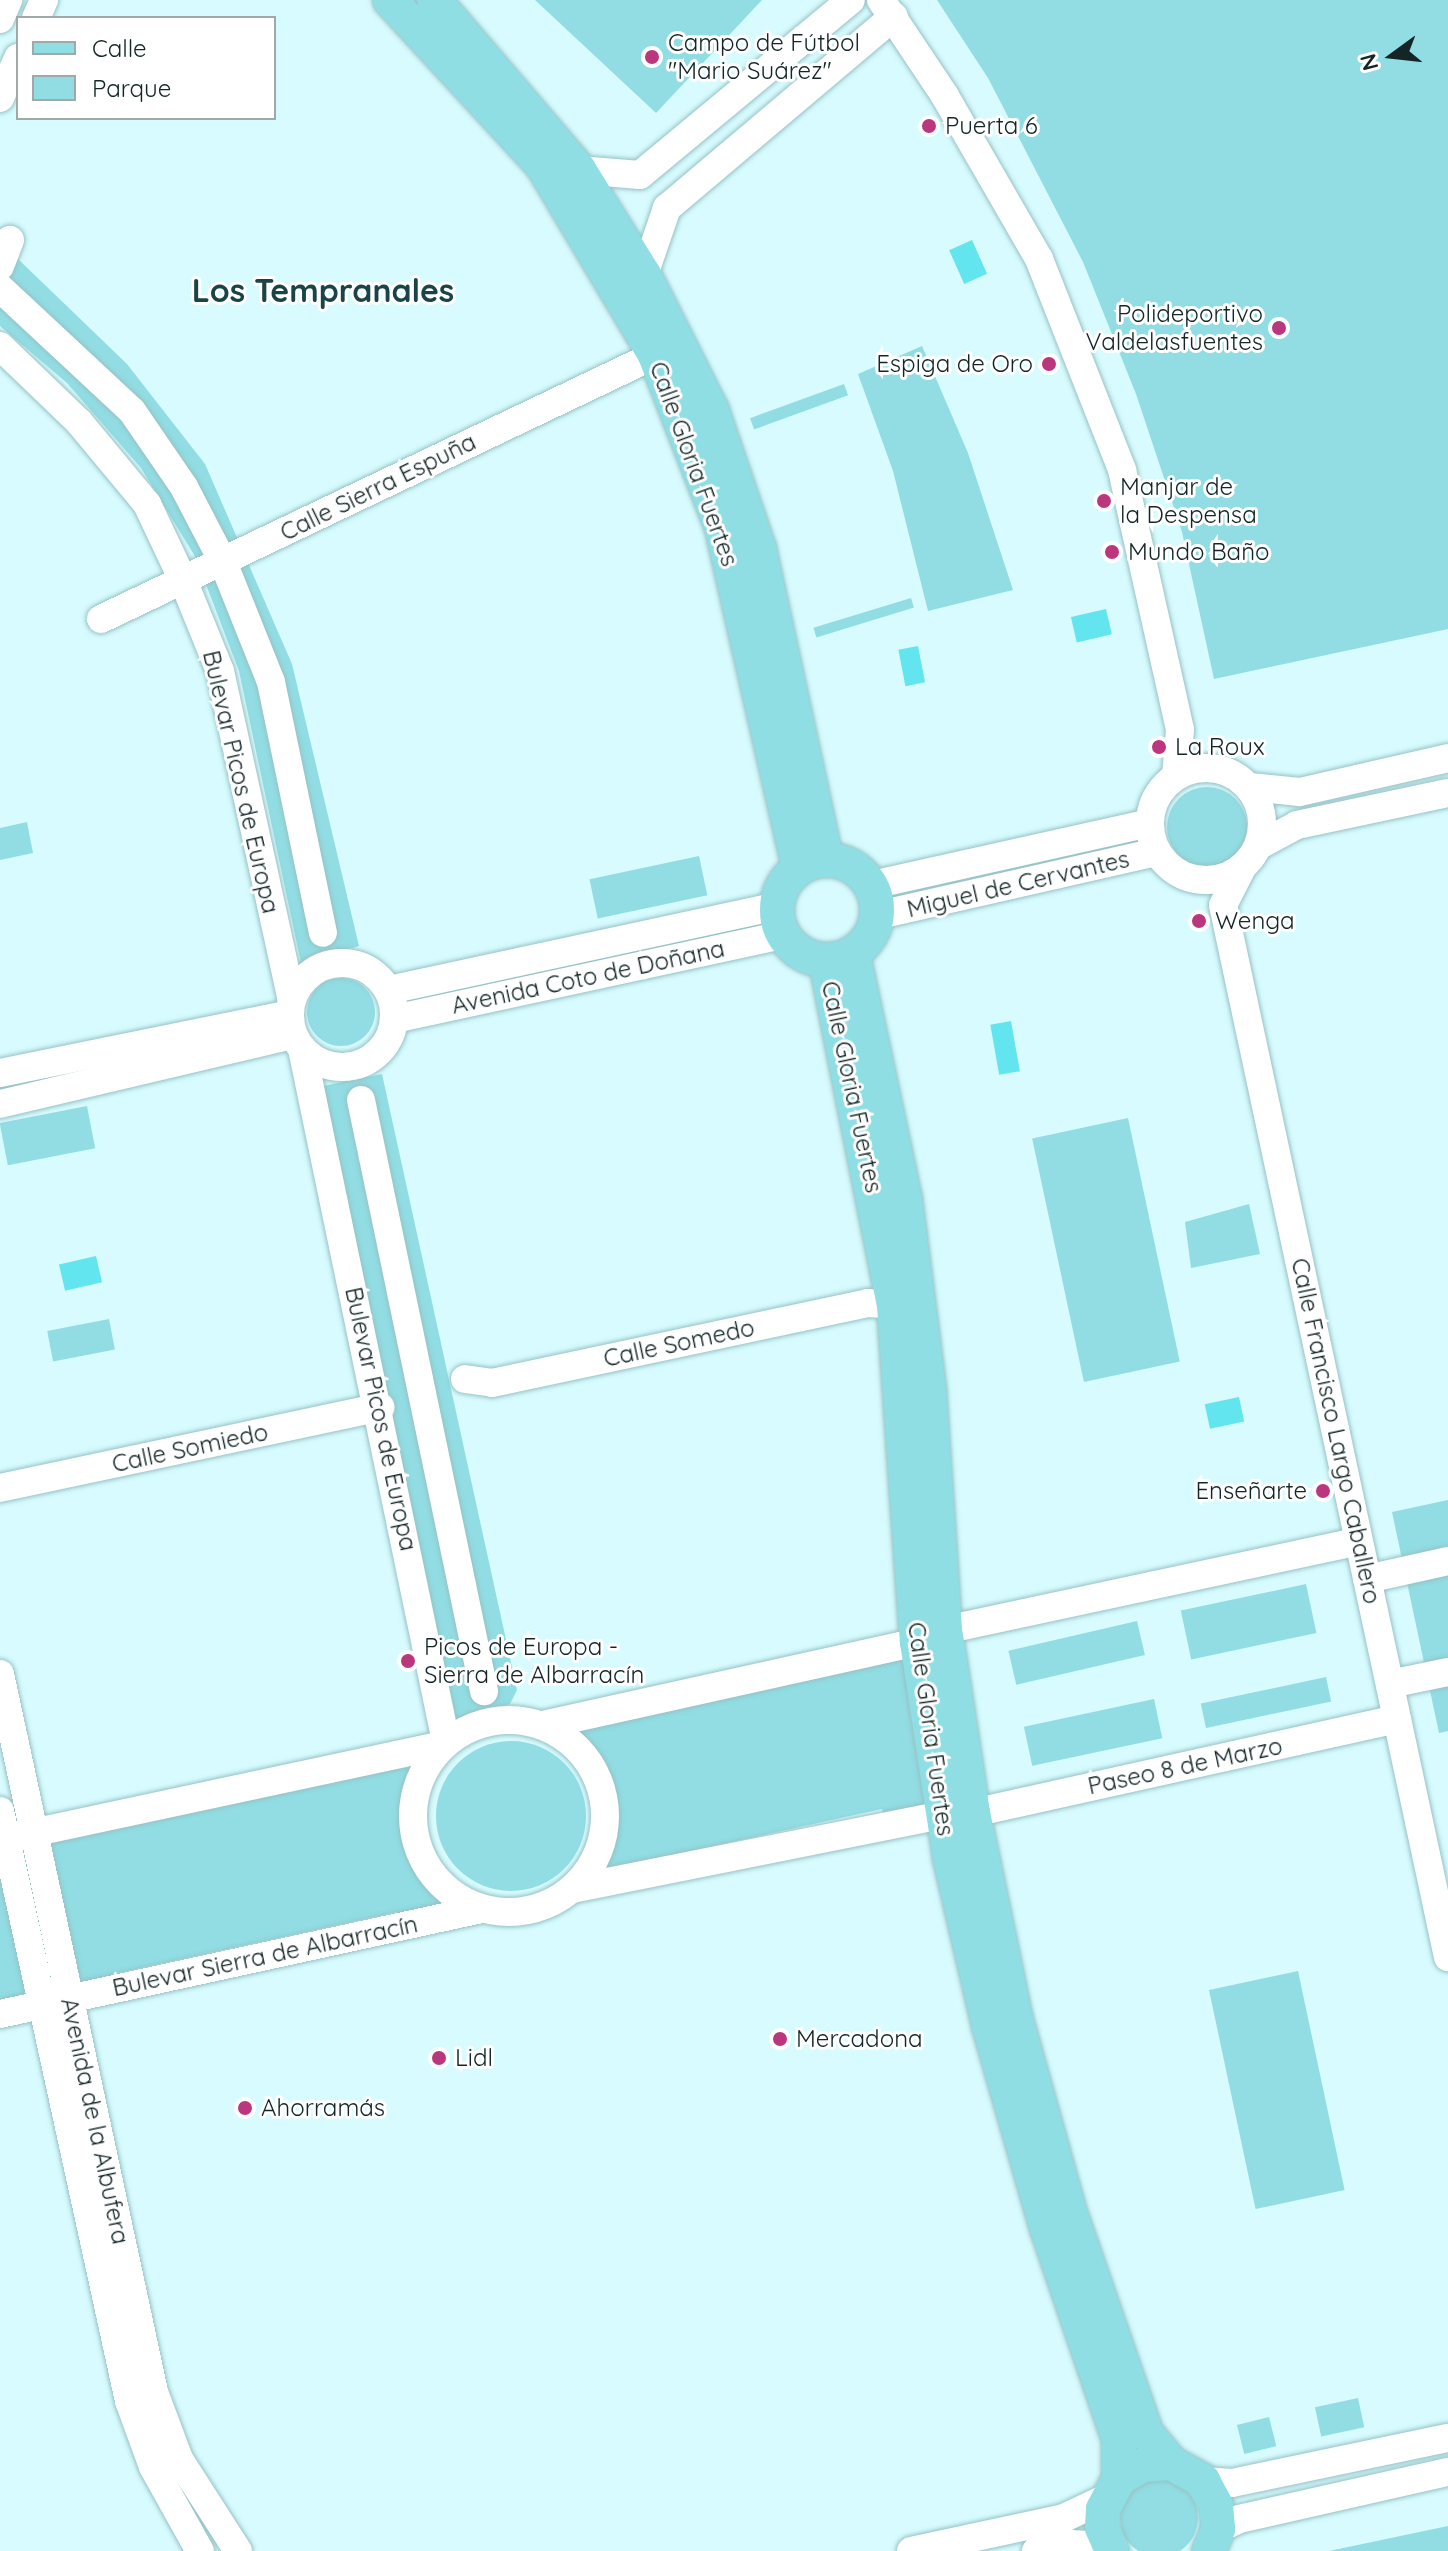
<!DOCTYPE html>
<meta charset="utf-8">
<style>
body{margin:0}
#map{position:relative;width:1448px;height:2551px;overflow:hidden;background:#d7fbfe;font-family:Quicksand,sans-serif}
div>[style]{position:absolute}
.green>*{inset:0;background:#91dde3;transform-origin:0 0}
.round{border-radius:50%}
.water>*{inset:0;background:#63e5ef;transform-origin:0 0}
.roads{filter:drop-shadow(0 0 2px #96c2c5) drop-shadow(0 0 2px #96c2c5)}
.minor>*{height:28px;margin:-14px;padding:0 14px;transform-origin:14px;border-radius:14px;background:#fff}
.minor>.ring{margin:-14px;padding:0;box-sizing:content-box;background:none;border:28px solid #fff;border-radius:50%}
.major>*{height:34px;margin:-17px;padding:0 17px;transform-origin:17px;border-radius:17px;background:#8edee3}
.major>.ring{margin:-17px;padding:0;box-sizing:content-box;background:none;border:34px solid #8edee3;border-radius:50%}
.dots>*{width:22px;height:22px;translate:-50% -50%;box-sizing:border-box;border:4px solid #fff;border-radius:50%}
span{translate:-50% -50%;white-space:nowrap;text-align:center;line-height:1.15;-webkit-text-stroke:6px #fff;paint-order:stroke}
.poi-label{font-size:24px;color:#132526}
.left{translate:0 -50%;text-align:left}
.right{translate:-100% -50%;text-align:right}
.street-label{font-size:24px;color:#132526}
.district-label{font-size:32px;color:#1a4447;font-weight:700}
.legend{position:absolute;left:16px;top:16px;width:260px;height:104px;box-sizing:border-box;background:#fff;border:2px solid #a1a8a8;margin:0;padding:10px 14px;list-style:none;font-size:24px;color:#132526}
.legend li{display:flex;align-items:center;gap:16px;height:40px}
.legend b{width:40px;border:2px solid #a1a8a8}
.north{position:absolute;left:1352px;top:16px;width:80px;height:80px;-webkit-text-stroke:6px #fff;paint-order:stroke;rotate:255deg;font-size:22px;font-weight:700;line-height:32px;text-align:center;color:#132526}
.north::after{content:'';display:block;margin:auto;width:28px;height:36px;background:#132526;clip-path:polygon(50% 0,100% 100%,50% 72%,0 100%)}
</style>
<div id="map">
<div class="green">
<i style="clip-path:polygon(535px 0,762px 0,656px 113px)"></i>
<i style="clip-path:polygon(937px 0,1448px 0,1448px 629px,1214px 679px,1182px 532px,1136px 394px,1083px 262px,988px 78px)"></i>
<i style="clip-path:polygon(18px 259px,127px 364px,205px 464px,292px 664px,359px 946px,301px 963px,239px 671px,196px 558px,141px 468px,67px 383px,0 326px,0 301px)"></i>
<i style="clip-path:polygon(922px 346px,968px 453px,1013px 590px,928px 611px,893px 471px,858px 374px)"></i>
<i style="left:844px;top:384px;width:12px;height:100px;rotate:70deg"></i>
<i style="left:911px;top:598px;width:10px;height:102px;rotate:73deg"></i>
<i class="round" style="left:1167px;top:787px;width:80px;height:80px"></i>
<i style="clip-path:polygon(27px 822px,33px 853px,0 860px,0 828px)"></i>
<i style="left:699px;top:856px;width:40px;height:112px;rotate:78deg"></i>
<i class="round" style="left:307px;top:978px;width:68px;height:68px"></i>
<i style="clip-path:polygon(382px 1074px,517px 1690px,510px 1704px,456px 1719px,323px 1086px)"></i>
<i style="left:87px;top:1106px;width:43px;height:89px;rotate:79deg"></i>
<i style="left:1128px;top:1118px;width:249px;height:98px;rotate:78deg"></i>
<i style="clip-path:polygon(1249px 1204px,1260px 1254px,1191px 1268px,1185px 1222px)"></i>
<i style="left:109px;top:1319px;width:31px;height:63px;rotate:79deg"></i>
<i style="clip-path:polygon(1448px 1500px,1448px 1731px,1439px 1733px,1392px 1512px)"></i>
<i style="left:1306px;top:1584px;width:50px;height:128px;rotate:78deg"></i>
<i style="left:1137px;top:1621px;width:35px;height:132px;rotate:77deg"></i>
<i style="clip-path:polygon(906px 1654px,927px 1805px,884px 1817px,882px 1809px,654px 1859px,597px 1878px,617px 1827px,614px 1793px,598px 1757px,564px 1727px,672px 1711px)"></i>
<i style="left:1326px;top:1677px;width:25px;height:128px;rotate:78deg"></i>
<i style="left:1154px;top:1699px;width:40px;height:133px;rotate:78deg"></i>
<i class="round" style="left:436px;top:1741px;width:150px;height:150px"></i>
<i style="clip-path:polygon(423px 1756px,408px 1792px,407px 1836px,422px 1874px,458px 1908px,400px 1921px,397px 1912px,118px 1973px,119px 1980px,76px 1987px,43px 1836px)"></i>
<i style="clip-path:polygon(0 1867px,26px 1992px,24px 1999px,0 2005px)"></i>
<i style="left:1298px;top:1971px;width:224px;height:91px;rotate:78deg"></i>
<i style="left:1358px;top:2398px;width:30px;height:44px;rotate:78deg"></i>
<i style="left:1269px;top:2417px;width:30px;height:33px;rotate:76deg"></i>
<i class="round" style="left:1120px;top:2479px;width:78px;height:78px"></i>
<i style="clip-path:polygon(1448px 2526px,1448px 2551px,1329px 2551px)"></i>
</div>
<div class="water">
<i style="left:972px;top:240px;width:37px;height:25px;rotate:66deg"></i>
<i style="left:1106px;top:609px;width:26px;height:36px;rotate:77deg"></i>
<i style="left:918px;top:646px;width:37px;height:20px;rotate:79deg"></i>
<i style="left:1011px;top:1021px;width:51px;height:21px;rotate:80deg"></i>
<i style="left:96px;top:1256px;width:27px;height:38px;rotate:77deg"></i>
<i style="left:1239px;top:1397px;width:25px;height:35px;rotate:78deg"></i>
</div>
<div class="roads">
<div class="minor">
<i style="left:881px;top:0;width:115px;rotate:56.3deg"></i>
<i style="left:945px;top:96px;width:188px;rotate:60deg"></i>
<i style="left:1039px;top:259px;width:227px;rotate:68.5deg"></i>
<i style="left:1122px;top:470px;width:266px;rotate:77.4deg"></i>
<i style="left:1180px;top:730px;width:46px;rotate:95deg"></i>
<i style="left:36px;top:18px;width:20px;rotate:-66deg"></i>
<i style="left:0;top:19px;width:21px;rotate:-67deg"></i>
<i style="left:0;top:98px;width:44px;rotate:-65.8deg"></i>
<i style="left:579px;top:170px;width:61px;rotate:4.7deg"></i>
<i style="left:640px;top:175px;width:274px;rotate:-39.7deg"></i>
<i style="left:0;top:266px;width:28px;rotate:-69deg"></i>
<i style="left:644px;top:275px;width:71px;rotate:-71.1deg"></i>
<i style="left:667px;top:208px;width:297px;rotate:-40.2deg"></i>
<i style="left:0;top:288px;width:180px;rotate:43deg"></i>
<i style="left:132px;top:411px;width:92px;rotate:55.6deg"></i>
<i style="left:184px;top:487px;width:85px;rotate:62.5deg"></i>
<i style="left:223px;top:562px;width:129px;rotate:68.2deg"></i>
<i style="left:271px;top:682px;width:256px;rotate:78.3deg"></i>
<i style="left:0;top:346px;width:110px;rotate:43.9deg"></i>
<i style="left:79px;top:422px;width:107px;rotate:50.3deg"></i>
<i style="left:147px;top:504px;width:84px;rotate:64.7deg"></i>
<i style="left:183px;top:580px;width:98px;rotate:67.9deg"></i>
<i style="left:220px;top:671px;width:335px;rotate:77.7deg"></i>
<i style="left:101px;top:619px;width:614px;rotate:-25.48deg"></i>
<i class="ring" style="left:1150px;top:768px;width:84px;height:84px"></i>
<i style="left:1250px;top:787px;width:50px;rotate:5.7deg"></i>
<i style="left:1300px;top:792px;width:152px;rotate:-12.9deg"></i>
<i style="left:1260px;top:845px;width:42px;rotate:-28.4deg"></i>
<i style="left:1297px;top:825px;width:154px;rotate:-12deg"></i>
<i style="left:1241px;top:870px;width:39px;rotate:117deg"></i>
<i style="left:1223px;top:905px;width:1076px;rotate:77.93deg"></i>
<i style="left:872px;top:885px;width:284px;rotate:-12.6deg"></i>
<i style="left:879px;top:915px;width:285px;rotate:-12.8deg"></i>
<i class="ring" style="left:290px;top:963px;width:76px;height:76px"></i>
<i style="left:389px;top:990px;width:396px;rotate:-12.2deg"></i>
<i style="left:394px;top:1019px;width:397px;rotate:-12.2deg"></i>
<i style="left:302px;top:1049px;width:708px;rotate:78.26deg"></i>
<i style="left:0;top:1073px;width:295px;rotate:-11.5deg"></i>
<i style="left:361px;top:1100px;width:604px;rotate:78.24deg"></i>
<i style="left:0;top:1104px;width:301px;rotate:-13.3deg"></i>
<i style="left:465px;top:1379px;width:27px;rotate:8deg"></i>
<i style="left:492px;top:1383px;width:384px;rotate:-12deg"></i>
<i style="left:868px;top:1303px;width:26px;rotate:4deg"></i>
<i style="left:0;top:1488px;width:389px;rotate:-12deg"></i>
<i style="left:1367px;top:1579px;width:83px;rotate:-12.5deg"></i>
<i style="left:945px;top:1630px;width:423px;rotate:-12.1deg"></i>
<i style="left:0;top:1674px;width:734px;rotate:77.89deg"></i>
<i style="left:154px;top:2392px;width:72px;rotate:69.5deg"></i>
<i style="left:179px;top:2459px;width:109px;rotate:57.3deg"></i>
<i style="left:1390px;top:1684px;width:59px;rotate:-11.7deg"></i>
<i class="ring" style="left:413px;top:1720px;width:164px;height:164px"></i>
<i style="left:543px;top:1725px;width:383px;rotate:-12.5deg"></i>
<i style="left:0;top:1811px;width:604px;rotate:77.67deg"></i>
<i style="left:129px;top:2401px;width:70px;rotate:70deg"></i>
<i style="left:153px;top:2467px;width:96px;rotate:60.8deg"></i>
<i style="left:973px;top:1813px;width:434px;rotate:-12.5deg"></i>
<i style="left:18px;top:1836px;width:435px;rotate:-12.1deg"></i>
<i style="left:572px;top:1889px;width:377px;rotate:-11.3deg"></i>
<i style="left:0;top:2014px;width:494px;rotate:-12.3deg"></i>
<i style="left:1203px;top:2481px;width:29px;rotate:4deg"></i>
<i style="left:1232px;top:2483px;width:221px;rotate:-11.8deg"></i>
<i style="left:1218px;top:2529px;width:23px;rotate:-25deg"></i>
<i style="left:1239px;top:2519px;width:214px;rotate:-12.7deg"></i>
<i style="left:911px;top:2551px;width:157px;rotate:-12.2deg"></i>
<i style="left:1064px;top:2518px;width:47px;rotate:-25.5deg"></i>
<i style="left:1036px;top:2551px;width:35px;rotate:-12deg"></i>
<i style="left:1070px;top:2544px;width:38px;rotate:3deg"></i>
</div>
<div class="major">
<i style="left:390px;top:0;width:226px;rotate:47.3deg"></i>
<i style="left:543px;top:166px;width:220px;rotate:59.3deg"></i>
<i style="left:655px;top:355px;width:186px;rotate:68.8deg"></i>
<i style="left:722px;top:528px;width:348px;rotate:77.2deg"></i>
<i style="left:434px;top:0;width:223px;rotate:49.5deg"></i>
<i style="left:579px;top:170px;width:123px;rotate:58.2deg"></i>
<i style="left:644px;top:275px;width:152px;rotate:63.4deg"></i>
<i style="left:712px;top:411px;width:146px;rotate:71.2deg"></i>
<i style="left:759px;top:549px;width:317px;rotate:77.8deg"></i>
<i class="ring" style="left:777px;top:860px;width:66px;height:66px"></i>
<i style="left:853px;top:955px;width:249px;rotate:78deg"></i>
<i style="left:905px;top:1199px;width:193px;rotate:82.8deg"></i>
<i style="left:929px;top:1390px;width:241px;rotate:86.2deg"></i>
<i style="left:945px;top:1630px;width:185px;rotate:81.3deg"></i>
<i style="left:973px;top:1813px;width:211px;rotate:78.3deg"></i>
<i style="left:1016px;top:2020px;width:200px;rotate:74.4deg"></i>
<i style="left:1070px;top:2213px;width:233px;rotate:70.9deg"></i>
<i style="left:1146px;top:2433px;width:39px;rotate:50deg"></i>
<i style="left:826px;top:962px;width:350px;rotate:78.8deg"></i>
<i style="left:894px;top:1305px;width:338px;rotate:86.1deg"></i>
<i style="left:917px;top:1642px;width:219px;rotate:81.3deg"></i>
<i style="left:950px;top:1858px;width:172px;rotate:76.9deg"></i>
<i style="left:989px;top:2026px;width:210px;rotate:74deg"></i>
<i style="left:1047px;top:2228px;width:224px;rotate:71.2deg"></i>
<i style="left:1119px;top:2440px;width:39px;rotate:90deg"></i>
<i style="left:1112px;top:2551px;width:25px;rotate:-113deg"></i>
<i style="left:1102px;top:2528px;width:19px;rotate:-87deg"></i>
<i style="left:1103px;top:2509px;width:34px;rotate:-62deg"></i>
<i style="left:1119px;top:2479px;width:27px;rotate:-31deg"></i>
<i style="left:1142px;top:2465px;width:29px;rotate:-4deg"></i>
<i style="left:1171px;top:2463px;width:37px;rotate:29deg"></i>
<i style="left:1203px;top:2481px;width:27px;rotate:62deg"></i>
<i style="left:1216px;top:2505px;width:24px;rotate:85deg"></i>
<i style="left:1218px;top:2529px;width:24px;rotate:112deg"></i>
</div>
</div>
<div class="dots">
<i style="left:652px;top:57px;background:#bb377d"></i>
<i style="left:929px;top:126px;background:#bb377d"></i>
<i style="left:1279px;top:328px;background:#bb377d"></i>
<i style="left:1049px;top:364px;background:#bb377d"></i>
<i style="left:1104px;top:501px;background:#bb377d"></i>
<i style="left:1112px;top:552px;background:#bb377d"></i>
<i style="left:1159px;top:747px;background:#bb377d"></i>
<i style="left:1199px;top:921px;background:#bb377d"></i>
<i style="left:1323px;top:1491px;background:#bb377d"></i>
<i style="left:408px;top:1661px;background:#bb377d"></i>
<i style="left:780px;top:2039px;background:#bb377d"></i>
<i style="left:439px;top:2058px;background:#bb377d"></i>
<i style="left:245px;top:2108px;background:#bb377d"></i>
</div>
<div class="poi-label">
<span class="left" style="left:668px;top:57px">Campo de Fútbol<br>"Mario Suárez"</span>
<span class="left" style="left:945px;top:126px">Puerta 6</span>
<span class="right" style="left:1263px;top:328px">Polideportivo<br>Valdelasfuentes</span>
<span class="right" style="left:1033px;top:364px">Espiga de Oro</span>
<span class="left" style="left:1120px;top:501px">Manjar de<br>la Despensa</span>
<span class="left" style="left:1128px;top:552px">Mundo Baño</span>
<span class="left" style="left:1175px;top:747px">La Roux</span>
<span class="left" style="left:1215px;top:921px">Wenga</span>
<span class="right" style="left:1307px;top:1491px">Enseñarte</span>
<span class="left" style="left:424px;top:1661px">Picos de Europa -<br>Sierra de Albarracín</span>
<span class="left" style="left:796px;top:2039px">Mercadona</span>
<span class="left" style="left:455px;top:2058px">Lidl</span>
<span class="left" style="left:261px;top:2108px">Ahorramás</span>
</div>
<div class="street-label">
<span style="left:694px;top:464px;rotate:70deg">Calle Gloria Fuertes</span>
<span style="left:378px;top:487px;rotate:-26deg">Calle Sierra Espuña</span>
<span style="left:241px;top:782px;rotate:77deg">Bulevar Picos de Europa</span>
<span style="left:1018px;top:884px;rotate:-13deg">Miguel de Cervantes</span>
<span style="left:588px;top:977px;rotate:-12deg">Avenida Coto de Doñana</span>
<span style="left:852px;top:1087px;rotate:78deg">Calle Gloria Fuertes</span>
<span style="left:679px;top:1343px;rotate:-12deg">Calle Somedo</span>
<span style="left:381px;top:1419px;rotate:78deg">Bulevar Picos de Europa</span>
<span style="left:1336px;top:1431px;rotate:78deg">Calle Francisco Largo Caballero</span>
<span style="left:190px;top:1448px;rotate:-12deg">Calle Somiedo</span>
<span style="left:931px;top:1729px;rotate:82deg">Calle Gloria Fuertes</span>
<span style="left:1185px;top:1766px;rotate:-12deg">Paseo 8 de Marzo</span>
<span style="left:265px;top:1956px;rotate:-12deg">Bulevar Sierra de Albarracín</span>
<span style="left:95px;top:2121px;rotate:78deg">Avenida de la Albufera</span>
</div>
<div class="district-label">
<span style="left:323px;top:290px">Los Tempranales</span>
</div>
<ul class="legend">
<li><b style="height:10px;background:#8edee3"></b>Calle</li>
<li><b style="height:22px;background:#91dde3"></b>Parque</li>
</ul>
<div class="north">N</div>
</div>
